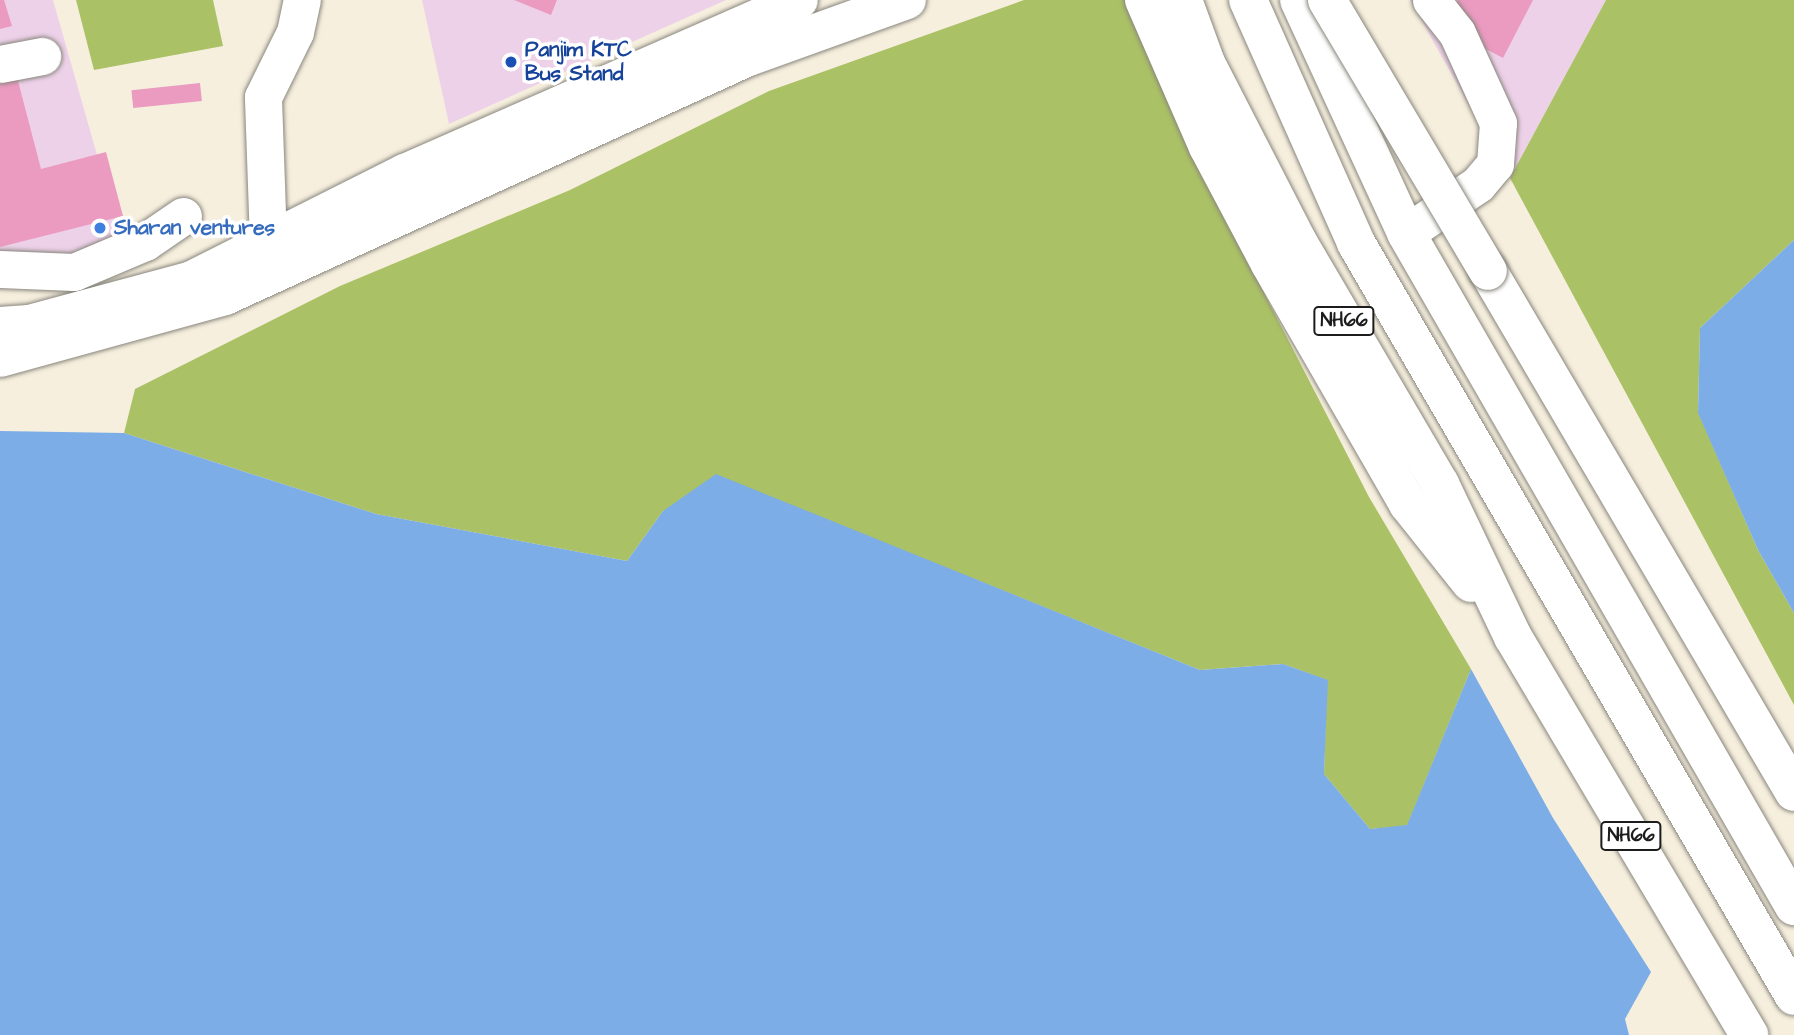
<!DOCTYPE html>
<style>
body{margin:0}
#map{position:relative;width:1794px;height:1035px;overflow:hidden;background:#f6efde;font-family:"Architects Daughter",sans-serif}
div>[style]{position:absolute}
.built>*{inset:0;background:#edd1e9}
.green>*{inset:0;background:#abc166}
.water>*{inset:0;background:#7cade7}
.building>*{inset:0;background:#eb9ac0;transform-origin:0 0}
.roads{filter:drop-shadow(0 0 2px #89867d) drop-shadow(0 0 2px #89867d)}
.minor>*{height:37px;margin:-18.5px;padding:0 18.5px;transform-origin:18.5px;border-radius:18.5px;background:#fff}
.major>*{height:38px;margin:-19px;padding:0 19px;transform-origin:19px;border-radius:19px;background:#fff}
.highway>*{height:38px;margin:-19px;padding:0 19px;transform-origin:19px;border-radius:19px;background:#fff}
.bridges{filter:drop-shadow(0 0 2px #89867d) drop-shadow(0 0 2px #89867d)}
.highway-bridge>*{height:38px;margin:-19px;padding:0 19px;transform-origin:19px;border-radius:19px;background:#fff}
.dots>*{width:19px;height:19px;translate:-50% -50%;box-sizing:border-box;border:4px solid #fff;border-radius:50%}
span{translate:-50% -50%;white-space:nowrap;text-align:center;line-height:1.15;-webkit-text-stroke:7px #fff;paint-order:stroke}
.shield-label span{padding:2px 5px;background:#fff;border:2px solid;border-radius:5px;-webkit-text-stroke-width:0}
.shield-label{font-size:19px;color:#1c1c1c;font-weight:700}
.transit-label{font-size:21px;color:#164399;font-weight:700}
.left{translate:0 -50%;text-align:left}
.shop-label{font-size:21px;color:#366cbe;font-weight:700}
</style>
<div id="map">
<div class="built">
<i style="clip-path:polygon(0 0,53px 0,126px 257px,46px 288px,0 289px)"></i>
<i style="clip-path:polygon(422px 0,726px 0,449px 124px)"></i>
<i style="clip-path:polygon(1410px 0,1606px 0,1510px 178px)"></i>
</div>
<div class="green">
<i style="clip-path:polygon(76px 0,213px 0,223px 46px,94px 70px)"></i>
<i style="clip-path:polygon(1024px 0,1131px 0,1245px 256px,1369px 497px,1471px 669px,1407px 826px,1370px 829px,1324px 774px,1327px 680px,1283px 664px,1200px 670px,977px 580px,663px 511px,627px 561px,376px 514px,124px 433px,135px 389px,340px 286px,570px 190px,769px 91px)"></i>
<i style="clip-path:polygon(1606px 0,1794px 0,1794px 240px,1700px 328px,1698px 412px,1758px 550px,1794px 613px,1794px 705px,1510px 178px)"></i>
</div>
<div class="water">
<i style="clip-path:polygon(1794px 240px,1794px 613px,1758px 550px,1698px 413px,1700px 328px)"></i>
<i style="clip-path:polygon(0 431px,124px 433px,376px 514px,627px 561px,663px 511px,716px 474px,1200px 670px,1283px 664px,1328px 680px,1324px 774px,1370px 829px,1407px 825px,1471px 669px,1553px 818px,1651px 972px,1625px 1019px,1629px 1035px,0 1035px)"></i>
</div>
<div class="building">
<i style="clip-path:polygon(0 0,4px 0,12px 26px,0 29px)"></i>
<i style="clip-path:polygon(514px 0,557px 0,551px 15px)"></i>
<i style="clip-path:polygon(1458px 0,1533px 0,1503px 58px,1444px 27px)"></i>
<i style="clip-path:polygon(17px 77px,41px 169px,106px 152px,123px 216px,0 247px,0 81px)"></i>
<i style="left:200px;top:83px;width:18px;height:69px;rotate:84deg"></i>
</div>
<div class="roads">
<div class="minor">
<i style="left:0;top:64px;width:43px;rotate:-10.8deg"></i>
<i style="left:1406px;top:233px;width:87px;rotate:-34.2deg"></i>
<i style="left:1478px;top:184px;width:26px;rotate:-50deg"></i>
<i style="left:1495px;top:164px;width:41px;rotate:-85.8deg"></i>
<i style="left:1498px;top:123px;width:99px;rotate:-114.5deg"></i>
<i style="left:1457px;top:33px;width:42px;rotate:-128.2deg"></i>
<i style="left:268px;top:242px;width:145px;rotate:-92deg"></i>
<i style="left:263px;top:97px;width:72px;rotate:-63.8deg"></i>
<i style="left:295px;top:32px;width:33px;rotate:-78deg"></i>
<i style="left:0;top:269px;width:74px;rotate:2.3deg"></i>
<i style="left:74px;top:272px;width:77px;rotate:-22.9deg"></i>
<i style="left:145px;top:242px;width:46px;rotate:-34.4deg"></i>
</div>
<div class="major">
<i style="left:0;top:326px;width:29px;rotate:-4deg"></i>
<i style="left:29px;top:324px;width:169px;rotate:-15.1deg"></i>
<i style="left:192px;top:280px;width:238px;rotate:-26.7deg"></i>
<i style="left:405px;top:173px;width:430px;rotate:-23.7deg"></i>
<i style="left:0;top:358px;width:233px;rotate:-15.4deg"></i>
<i style="left:225px;top:296px;width:573px;rotate:-24.55deg"></i>
<i style="left:746px;top:58px;width:171px;rotate:-19.8deg"></i>
</div>
<div class="highway">
<i style="left:1144px;top:0;width:160px;rotate:66.5deg"></i>
<i style="left:1208px;top:147px;width:132px;rotate:62.1deg"></i>
<i style="left:1270px;top:264px;width:277px;rotate:60.1deg"></i>
<i style="left:1408px;top:504px;width:101px;rotate:51.4deg"></i>
<i style="left:1183px;top:0;width:67px;rotate:69.9deg"></i>
<i style="left:1206px;top:63px;width:201px;rotate:62.8deg"></i>
<i style="left:1298px;top:242px;width:281px;rotate:59.6deg"></i>
<i style="left:1440px;top:484px;width:170px;rotate:64.5deg"></i>
<i style="left:1513px;top:637px;width:463px;rotate:59.3deg"></i>
<i style="left:1248px;top:0;width:266px;rotate:66deg"></i>
<i style="left:1356px;top:243px;width:871px;rotate:59.81deg"></i>
<i style="left:1299px;top:0;width:256px;rotate:65.3deg"></i>
<i style="left:1406px;top:233px;width:777px;rotate:60.04deg"></i>
<i style="left:1488px;top:271px;width:604px;rotate:59.57deg"></i>
</div>
</div>
<div class="bridges">
<div class="highway-bridge">
<i style="left:1327px;top:0;width:315px;rotate:59.3deg"></i>
</div>
</div>
<div class="dots">
<i style="left:511px;top:62px;background:#1a4fb4"></i>
<i style="left:100px;top:228px;background:#3f7fe0"></i>
</div>
<div class="shield-label">
<span style="left:1344px;top:321px">NH66</span>
<span style="left:1631px;top:836px">NH66</span>
</div>
<div class="transit-label">
<span class="left" style="left:525px;top:62px">Panjim KTC<br>Bus Stand</span>
</div>
<div class="shop-label">
<span class="left" style="left:114px;top:228px">Sharan ventures</span>
</div>
</div>
